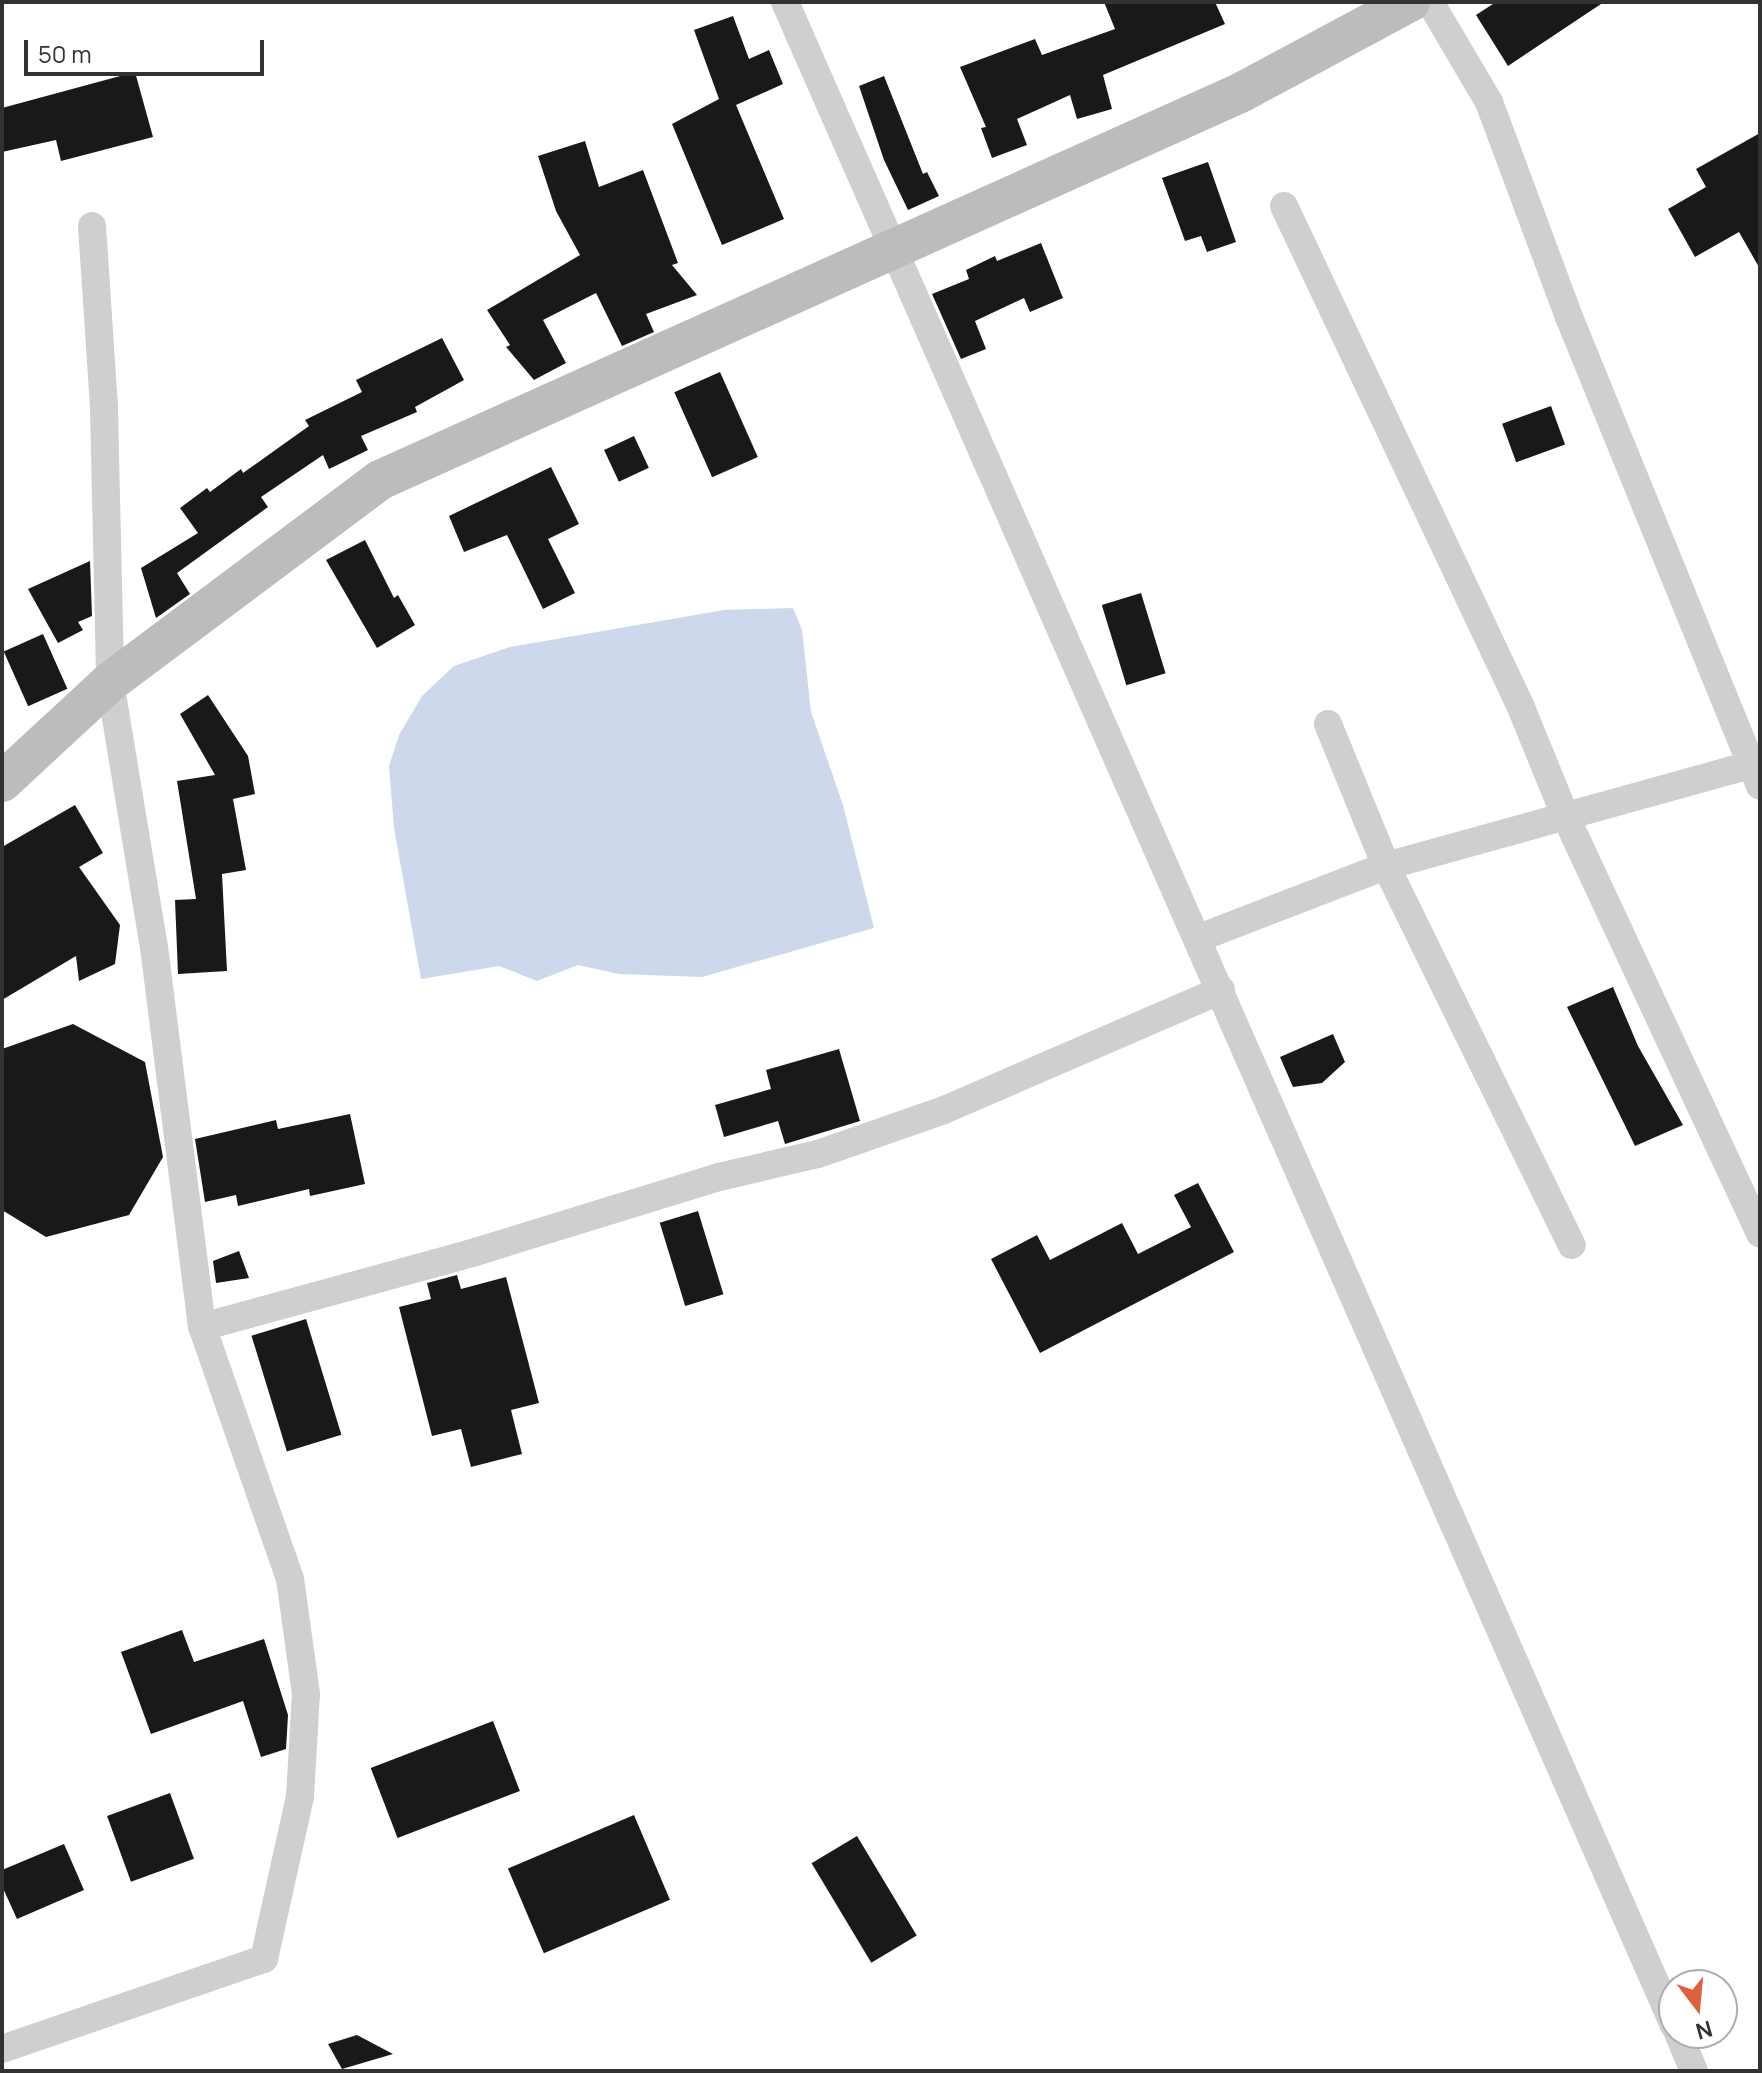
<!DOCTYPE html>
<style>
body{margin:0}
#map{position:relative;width:1762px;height:2073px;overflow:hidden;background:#fff;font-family:Manrope,sans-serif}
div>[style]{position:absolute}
.water>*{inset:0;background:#ced8ec}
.building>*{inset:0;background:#191919;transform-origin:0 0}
.street>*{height:28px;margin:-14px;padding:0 14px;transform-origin:14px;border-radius:14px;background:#cfcfcf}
.secondary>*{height:40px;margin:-20px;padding:0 20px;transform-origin:20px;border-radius:20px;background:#bcbcbc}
span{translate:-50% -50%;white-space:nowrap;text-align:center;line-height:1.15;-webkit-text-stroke:8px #fff;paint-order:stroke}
.frame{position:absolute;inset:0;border:4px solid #323232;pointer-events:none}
.north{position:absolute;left:1658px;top:1969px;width:80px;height:80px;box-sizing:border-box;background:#fff;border:2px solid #adadad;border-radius:50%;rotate:164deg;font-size:22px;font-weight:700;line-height:32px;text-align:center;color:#323232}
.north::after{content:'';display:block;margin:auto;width:28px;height:36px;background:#df603d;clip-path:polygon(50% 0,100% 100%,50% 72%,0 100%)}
.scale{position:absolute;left:24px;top:40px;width:240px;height:36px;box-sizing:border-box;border:4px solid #323232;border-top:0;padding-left:10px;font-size:24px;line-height:28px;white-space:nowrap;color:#323232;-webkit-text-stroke:6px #fff;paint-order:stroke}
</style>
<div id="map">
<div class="water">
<i style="clip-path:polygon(793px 608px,802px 630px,811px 712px,843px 805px,874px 928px,702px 977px,619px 974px,578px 965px,537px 981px,499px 966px,421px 979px,394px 828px,389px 766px,399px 735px,422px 696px,454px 666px,510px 647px,724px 610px)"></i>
</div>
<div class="building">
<i style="clip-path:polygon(1104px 2px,1215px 2px,1225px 24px,1103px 75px,1112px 109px,1077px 119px,1070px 95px,1017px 119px,1027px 145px,992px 158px,981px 128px,986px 127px,960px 67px,1035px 39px,1042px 55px,1115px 29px)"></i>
<i style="clip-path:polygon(1496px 2px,1604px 2px,1508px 66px,1476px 15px)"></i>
<i style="clip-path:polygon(733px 16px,749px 59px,769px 50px,783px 84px,736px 105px,784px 219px,722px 245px,672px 124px,719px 99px,694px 30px)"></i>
<i style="clip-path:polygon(135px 72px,153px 137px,61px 161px,56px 140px,2px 152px,2px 108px)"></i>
<i style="clip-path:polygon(884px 76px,923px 174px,927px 172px,939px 196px,908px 210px,884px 160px,859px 86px)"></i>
<i style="clip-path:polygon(1760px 133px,1760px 269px,1739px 232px,1695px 257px,1668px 209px,1706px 187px,1696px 169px)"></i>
<i style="clip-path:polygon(585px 141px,599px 187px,643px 170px,678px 263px,672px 265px,697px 295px,646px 314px,654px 332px,622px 346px,596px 293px,543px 320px,566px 363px,534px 380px,506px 347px,510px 345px,487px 310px,580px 255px,556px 211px,538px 156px)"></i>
<i style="clip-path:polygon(1208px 162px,1236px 242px,1207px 252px,1201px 236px,1185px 241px,1162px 178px)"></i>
<i style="clip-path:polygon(1041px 243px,1063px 298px,1030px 312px,1024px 298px,975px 321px,986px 349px,961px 359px,932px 294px,969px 279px,966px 270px,995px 256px,997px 261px)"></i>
<i style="clip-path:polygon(442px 338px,464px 380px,415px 407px,417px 412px,361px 436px,368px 450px,329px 469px,323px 455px,261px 497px,268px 507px,177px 573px,190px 594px,156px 618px,141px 568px,198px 533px,180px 508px,207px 488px,210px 492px,241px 469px,243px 473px,309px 426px,305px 420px,362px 392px,356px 380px)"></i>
<i style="left:720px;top:372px;width:93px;height:50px;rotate:66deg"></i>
<i style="left:1551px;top:406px;width:41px;height:52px;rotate:70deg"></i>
<i style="left:634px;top:436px;width:35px;height:33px;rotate:65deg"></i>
<i style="clip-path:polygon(551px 467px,579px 524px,548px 539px,575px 593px,543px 609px,507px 535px,464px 552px,449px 516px)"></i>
<i style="clip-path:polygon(365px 540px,394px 598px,398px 595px,415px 625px,377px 648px,326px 560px)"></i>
<i style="clip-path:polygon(90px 561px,92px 616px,78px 622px,83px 630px,58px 643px,28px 589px)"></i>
<i style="left:1141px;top:593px;width:84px;height:41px;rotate:73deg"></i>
<i style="left:43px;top:634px;width:60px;height:43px;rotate:66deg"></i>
<i style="clip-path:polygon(208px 695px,248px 756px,255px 794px,233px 799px,246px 870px,222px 874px,227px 971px,178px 974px,175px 900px,196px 899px,177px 781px,215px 775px,180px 714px)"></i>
<i style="clip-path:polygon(75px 805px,103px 853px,79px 867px,120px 925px,115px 964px,79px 981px,76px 956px,2px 1000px,2px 847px)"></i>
<i style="clip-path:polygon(1613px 987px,1638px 1046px,1683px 1125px,1635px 1146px,1567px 1007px)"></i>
<i style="clip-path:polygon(73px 1024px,145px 1062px,163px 1157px,129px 1215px,46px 1237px,2px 1210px,2px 1049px)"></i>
<i style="clip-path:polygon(1333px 1034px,1345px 1062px,1322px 1083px,1293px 1087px,1280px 1057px)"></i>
<i style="clip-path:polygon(839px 1049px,860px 1121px,785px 1144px,778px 1121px,724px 1137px,715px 1105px,771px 1089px,766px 1070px)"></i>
<i style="clip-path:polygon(350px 1114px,365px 1184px,310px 1196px,309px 1189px,238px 1206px,236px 1195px,205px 1202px,195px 1139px,276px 1120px,278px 1129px)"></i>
<i style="clip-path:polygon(1198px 1183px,1234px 1252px,1040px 1353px,991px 1259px,1037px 1235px,1050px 1260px,1122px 1223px,1138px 1254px,1191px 1227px,1174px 1195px)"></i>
<i style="left:698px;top:1211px;width:87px;height:40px;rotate:73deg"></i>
<i style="clip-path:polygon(239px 1251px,249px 1278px,216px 1283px,213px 1261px)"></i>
<i style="clip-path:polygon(457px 1275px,461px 1289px,506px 1277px,539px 1403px,511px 1410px,522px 1454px,471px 1467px,461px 1429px,432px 1436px,399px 1307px,431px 1299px,427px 1283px)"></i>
<i style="left:306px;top:1319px;width:121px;height:57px;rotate:73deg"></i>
<i style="clip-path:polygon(182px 1630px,194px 1662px,264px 1639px,288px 1715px,286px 1749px,261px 1757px,243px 1701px,151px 1734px,121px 1652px)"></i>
<i style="left:493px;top:1721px;width:75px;height:131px;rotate:69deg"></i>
<i style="left:170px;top:1793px;width:70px;height:67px;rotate:70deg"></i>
<i style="left:634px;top:1815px;width:92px;height:137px;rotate:67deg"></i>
<i style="left:857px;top:1836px;width:116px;height:53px;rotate:59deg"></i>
<i style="clip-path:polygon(64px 1844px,84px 1890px,17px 1919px,2px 1886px,2px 1870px)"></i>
<i style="clip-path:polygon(357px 2035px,393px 2054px,342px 2069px,328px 2044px)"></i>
</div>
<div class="street">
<i style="left:785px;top:2px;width:2210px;rotate:66.28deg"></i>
<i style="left:1430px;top:2px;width:116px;rotate:59.5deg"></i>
<i style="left:1489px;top:102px;width:229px;rotate:69.6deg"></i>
<i style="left:1569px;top:317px;width:506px;rotate:67.84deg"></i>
<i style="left:1284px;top:206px;width:552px;rotate:64.69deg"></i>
<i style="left:1520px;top:705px;width:117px;rotate:67.8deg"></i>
<i style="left:1564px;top:813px;width:464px;rotate:65deg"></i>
<i style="left:92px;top:226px;width:182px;rotate:86.2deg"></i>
<i style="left:104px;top:408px;width:274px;rotate:88.7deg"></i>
<i style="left:110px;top:682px;width:269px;rotate:80.6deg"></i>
<i style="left:154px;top:947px;width:383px;rotate:82.8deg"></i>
<i style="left:1328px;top:724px;width:153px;rotate:67.8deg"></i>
<i style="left:1386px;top:866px;width:422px;rotate:63.9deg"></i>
<i style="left:1199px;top:938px;width:200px;rotate:-21.1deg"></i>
<i style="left:1386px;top:866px;width:388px;rotate:-15.5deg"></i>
<i style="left:1678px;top:2033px;width:41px;rotate:67.2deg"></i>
<i style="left:2px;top:2049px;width:277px;rotate:-19deg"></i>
<i style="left:264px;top:1959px;width:166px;rotate:-77.5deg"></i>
<i style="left:300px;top:1797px;width:103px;rotate:-86.7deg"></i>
<i style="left:306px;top:1694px;width:116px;rotate:-97.9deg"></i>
<i style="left:290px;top:1579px;width:267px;rotate:-109.2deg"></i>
<i style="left:202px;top:1327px;width:280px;rotate:-15.3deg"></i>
<i style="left:472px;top:1253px;width:258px;rotate:-17.1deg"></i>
<i style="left:719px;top:1177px;width:102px;rotate:-13.1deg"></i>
<i style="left:818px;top:1154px;width:133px;rotate:-19.2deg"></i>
<i style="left:944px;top:1110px;width:302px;rotate:-23.4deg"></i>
</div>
<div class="secondary">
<i style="left:2px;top:782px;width:147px;rotate:-42.8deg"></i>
<i style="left:110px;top:682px;width:337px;rotate:-36.8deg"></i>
<i style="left:380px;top:480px;width:945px;rotate:-24.23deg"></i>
<i style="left:1242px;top:92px;width:191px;rotate:-28.2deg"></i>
</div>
<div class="frame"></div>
<div class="north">N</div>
<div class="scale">50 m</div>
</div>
